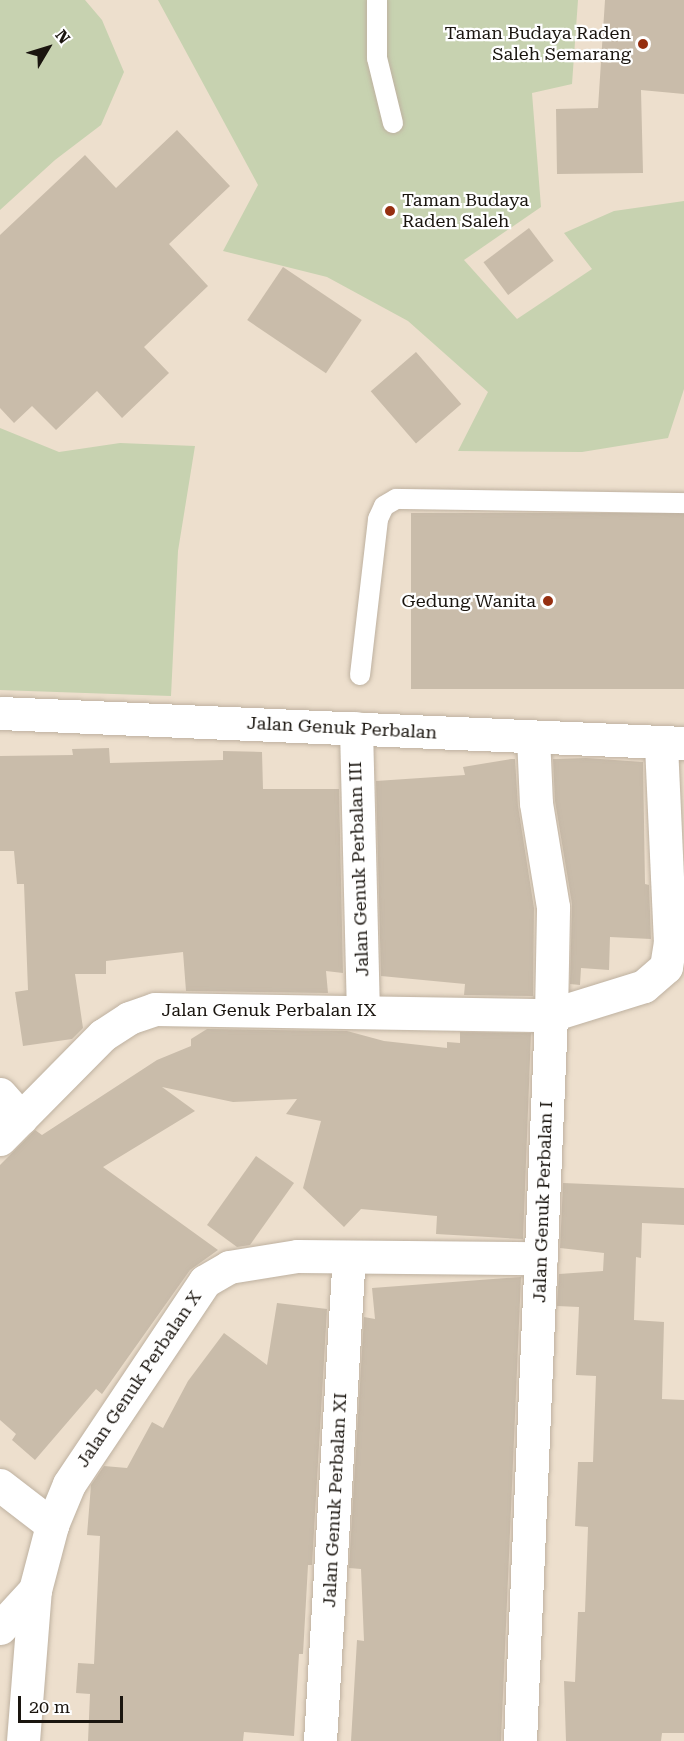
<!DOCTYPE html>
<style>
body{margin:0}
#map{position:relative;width:684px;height:1741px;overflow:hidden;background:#eddfcd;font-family:"Roboto Serif",serif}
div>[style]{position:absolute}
.green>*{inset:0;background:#c7d2b0}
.building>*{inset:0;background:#c9bcaa;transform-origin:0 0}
.roads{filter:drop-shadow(0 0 2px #beb1a0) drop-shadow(0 0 2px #beb1a0)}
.service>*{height:20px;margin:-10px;padding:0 10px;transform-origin:10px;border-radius:10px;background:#fff}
.minor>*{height:33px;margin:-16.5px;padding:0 16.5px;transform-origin:16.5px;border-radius:16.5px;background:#fff}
.dots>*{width:16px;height:16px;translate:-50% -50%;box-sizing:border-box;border:3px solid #fff;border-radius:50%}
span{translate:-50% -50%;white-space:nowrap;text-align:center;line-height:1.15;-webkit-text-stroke:4.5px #fff;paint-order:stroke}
.poi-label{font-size:18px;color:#1a150f}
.right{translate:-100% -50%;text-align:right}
.left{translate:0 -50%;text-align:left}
.street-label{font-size:18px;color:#1a150f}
.north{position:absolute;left:18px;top:18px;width:60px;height:60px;-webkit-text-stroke:4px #fff;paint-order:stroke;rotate:52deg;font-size:16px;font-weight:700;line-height:24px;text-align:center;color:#1a150f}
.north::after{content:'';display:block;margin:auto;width:21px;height:27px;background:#1a150f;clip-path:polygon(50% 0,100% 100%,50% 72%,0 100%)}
.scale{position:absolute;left:18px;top:1696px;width:105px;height:27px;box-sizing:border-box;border:3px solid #1a150f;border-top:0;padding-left:8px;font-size:18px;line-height:21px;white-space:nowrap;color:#1a150f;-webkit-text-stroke:4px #fff;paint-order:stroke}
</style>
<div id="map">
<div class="green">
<i style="clip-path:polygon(0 0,85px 0,102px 20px,124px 72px,101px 125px,55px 160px,0 210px)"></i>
<i style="clip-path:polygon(158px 0,578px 0,572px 84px,532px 93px,541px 207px,464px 260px,517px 319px,592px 269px,564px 233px,614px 211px,684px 201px,684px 389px,668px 438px,582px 452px,458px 451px,488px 392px,408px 321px,327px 277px,223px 251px,258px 185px)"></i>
<i style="clip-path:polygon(0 428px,59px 452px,120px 443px,195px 446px,178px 551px,171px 696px,0 690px)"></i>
</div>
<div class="building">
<i style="clip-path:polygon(605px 0,684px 0,684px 94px,641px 90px,643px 173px,557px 174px,556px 109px,598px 108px)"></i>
<i style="clip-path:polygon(177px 130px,230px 186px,169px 244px,208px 286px,144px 347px,169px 373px,122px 418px,97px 391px,56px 430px,32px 406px,14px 423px,0 408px,0 235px,85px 155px,116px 188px)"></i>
<i style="left:529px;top:228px;width:41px;height:57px;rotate:53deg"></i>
<i style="left:283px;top:267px;width:95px;height:64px;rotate:34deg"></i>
<i style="left:416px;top:352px;width:69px;height:60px;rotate:49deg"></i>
<i style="left:411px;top:513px;width:273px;height:176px"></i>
<i style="clip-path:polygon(109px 748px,110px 763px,223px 760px,223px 751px,262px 752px,263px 789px,339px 789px,343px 973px,326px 971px,328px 993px,186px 991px,183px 952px,106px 961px,106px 974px,75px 974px,83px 1028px,72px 1039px,23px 1046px,15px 992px,28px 990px,24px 884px,17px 884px,14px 851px,0 851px,0 756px,73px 755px,72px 749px)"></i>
<i style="clip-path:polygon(586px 758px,643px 762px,645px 884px,649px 885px,651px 939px,610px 937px,609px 970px,581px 968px,580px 985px,570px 984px,572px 904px,555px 801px,553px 759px)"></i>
<i style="clip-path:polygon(511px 759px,515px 759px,518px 806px,534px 908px,533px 996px,464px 995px,465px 984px,381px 976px,376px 781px,465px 775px,463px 767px)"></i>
<i style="clip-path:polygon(207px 1029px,347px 1031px,384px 1041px,447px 1048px,447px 1042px,460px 1043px,460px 1032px,531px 1033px,523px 1239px,436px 1234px,437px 1216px,361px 1209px,344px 1227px,303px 1188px,321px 1121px,286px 1114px,297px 1099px,233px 1102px,162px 1087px,195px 1111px,103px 1167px,218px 1250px,190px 1270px,102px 1394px,96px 1389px,35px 1460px,12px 1440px,16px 1434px,0 1420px,0 1165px,35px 1130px,42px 1135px,157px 1060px,191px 1046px,191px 1039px)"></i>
<i style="clip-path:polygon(256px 1156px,294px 1183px,250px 1245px,237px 1247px,207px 1225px)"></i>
<i style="clip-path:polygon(563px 1183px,684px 1188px,684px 1225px,642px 1223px,641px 1258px,636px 1257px,634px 1320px,664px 1322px,662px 1399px,684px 1400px,684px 1733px,662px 1733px,661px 1741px,566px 1741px,564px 1681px,575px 1682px,578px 1612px,585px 1612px,588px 1527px,575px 1526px,578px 1462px,593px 1462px,596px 1376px,576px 1375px,579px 1307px,557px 1306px,559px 1274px,603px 1271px,604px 1253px,560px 1248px)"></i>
<i style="clip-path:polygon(521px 1277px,501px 1741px,351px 1741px,357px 1640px,364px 1641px,361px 1569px,349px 1568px,364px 1317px,375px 1319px,372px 1288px)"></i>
<i style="clip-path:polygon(277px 1303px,327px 1309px,312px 1565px,308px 1565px,303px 1654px,299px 1654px,294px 1736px,244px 1732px,243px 1741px,88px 1741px,90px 1694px,76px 1693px,78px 1663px,94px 1664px,100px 1536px,87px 1535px,91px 1485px,104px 1466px,127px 1468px,152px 1422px,163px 1428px,188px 1381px,224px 1333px,267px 1365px)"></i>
</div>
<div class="roads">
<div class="service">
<i style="left:377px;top:0;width:58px;rotate:90deg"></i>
<i style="left:377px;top:58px;width:67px;rotate:76.2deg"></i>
<i style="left:360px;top:675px;width:157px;rotate:-83.4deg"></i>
<i style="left:378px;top:519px;width:14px;rotate:-65deg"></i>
<i style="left:384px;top:506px;width:14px;rotate:-30deg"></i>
<i style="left:396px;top:499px;width:288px;rotate:0.8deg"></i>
</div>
<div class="minor">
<i style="left:0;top:713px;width:685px;rotate:2.51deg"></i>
<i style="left:356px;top:728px;width:281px;rotate:88.6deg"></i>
<i style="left:0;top:1094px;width:32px;rotate:49deg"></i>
<i style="left:0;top:1139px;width:146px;rotate:-45.3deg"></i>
<i style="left:103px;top:1035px;width:31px;rotate:-33deg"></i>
<i style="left:129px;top:1018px;width:28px;rotate:-19deg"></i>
<i style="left:155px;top:1009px;width:396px;rotate:0.9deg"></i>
<i style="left:551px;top:1015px;width:108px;rotate:-88.9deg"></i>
<i style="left:553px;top:907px;width:105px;rotate:-99.3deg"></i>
<i style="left:536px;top:803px;width:66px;rotate:-92.6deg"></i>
<i style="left:0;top:1485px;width:66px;rotate:37.6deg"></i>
<i style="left:0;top:1628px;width:52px;rotate:-47.4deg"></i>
<i style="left:23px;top:1741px;width:151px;rotate:-85.5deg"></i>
<i style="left:35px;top:1590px;width:67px;rotate:-75.3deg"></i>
<i style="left:52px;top:1525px;width:44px;rotate:-67.5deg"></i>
<i style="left:69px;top:1484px;width:244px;rotate:-56.2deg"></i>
<i style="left:205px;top:1281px;width:28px;rotate:-30deg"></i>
<i style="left:229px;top:1267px;width:69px;rotate:-9.2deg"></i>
<i style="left:297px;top:1256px;width:244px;rotate:0.5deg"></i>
<i style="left:320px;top:1741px;width:483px;rotate:-86.6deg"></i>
<i style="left:520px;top:1741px;width:727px;rotate:-87.55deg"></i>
<i style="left:551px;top:1015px;width:97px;rotate:-17.3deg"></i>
<i style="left:644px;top:986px;width:29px;rotate:-41deg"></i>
<i style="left:666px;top:967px;width:24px;rotate:-81deg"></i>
<i style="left:670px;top:943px;width:201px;rotate:-92.6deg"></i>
</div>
</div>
<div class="dots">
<i style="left:643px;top:44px;background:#962f10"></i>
<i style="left:390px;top:211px;background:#962f10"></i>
<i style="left:548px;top:601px;background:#962f10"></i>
</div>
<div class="poi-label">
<span class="right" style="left:631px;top:44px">Taman Budaya Raden<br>Saleh Semarang</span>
<span class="left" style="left:402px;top:211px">Taman Budaya<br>Raden Saleh</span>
<span class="right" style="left:536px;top:601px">Gedung Wanita</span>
</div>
<div class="street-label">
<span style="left:342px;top:728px;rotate:3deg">Jalan Genuk Perbalan</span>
<span style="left:359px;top:869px;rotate:-92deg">Jalan Genuk Perbalan III</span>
<span style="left:269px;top:1010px">Jalan Genuk Perbalan IX</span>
<span style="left:543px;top:1202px;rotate:-88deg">Jalan Genuk Perbalan I</span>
<span style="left:139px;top:1379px;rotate:-56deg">Jalan Genuk Perbalan X</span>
<span style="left:335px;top:1500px;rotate:-87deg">Jalan Genuk Perbalan XI</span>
</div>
<div class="north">N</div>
<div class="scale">20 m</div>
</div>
